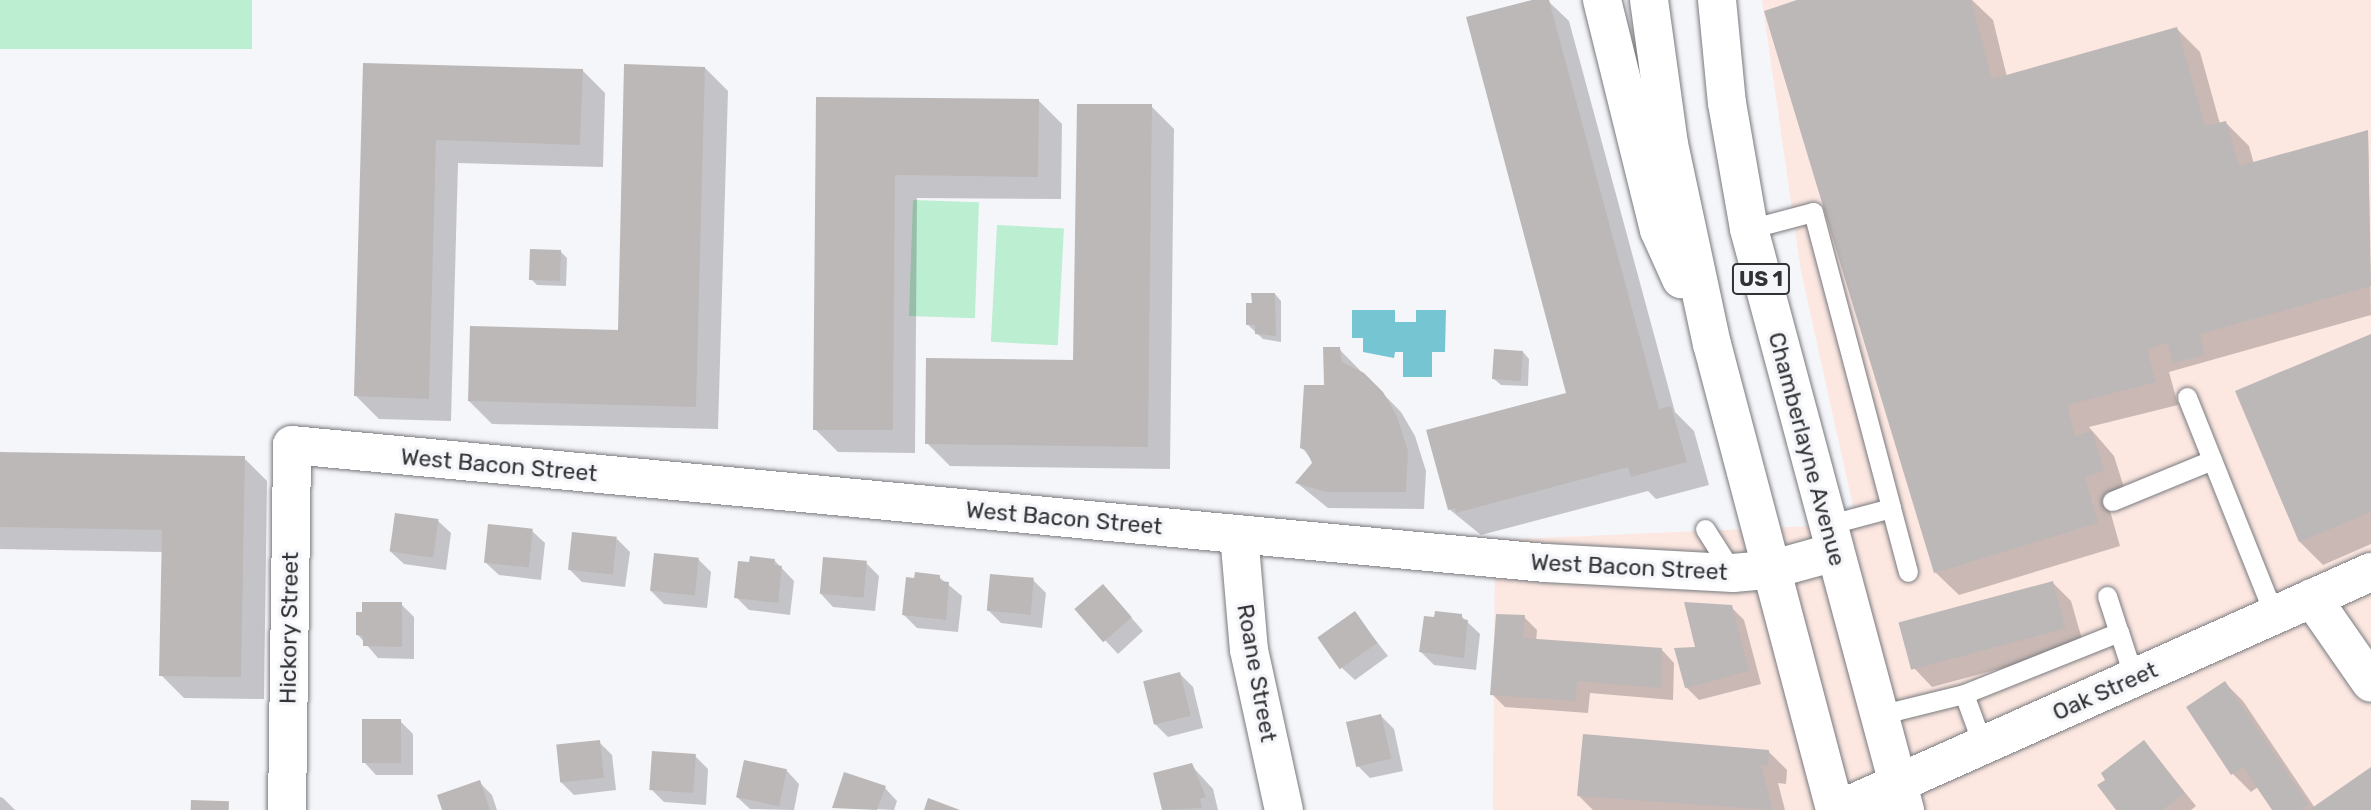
<!DOCTYPE html>
<style>
body{margin:0}
#map{position:relative;width:2371px;height:810px;overflow:hidden;background:#f5f6fa;font-family:Rubik,sans-serif}
div>[style]{position:absolute}
.industrial>*{inset:0;background:#fce7e1}
.green>*{inset:0;background:#bceed2;transform-origin:0 0}
.water>*{inset:0;background:#75c5d3}
.shadow>*{inset:0;background:#0003}
.building>*{inset:0;background:#bdb8b8;transform-origin:0 0}
.roads{filter:drop-shadow(0 0 2px #797a7e) drop-shadow(0 0 2px #797a7e)}
.lane>*{height:19px;margin:-9.5px;padding:0 9.5px;transform-origin:9.5px;border-radius:9.5px;background:#fff}
.street>*{height:38px;margin:-19px;padding:0 19px;transform-origin:19px;border-radius:19px;background:#fff}
.primary>*{height:38px;margin:-19px;padding:0 19px;transform-origin:19px;border-radius:19px;background:#fff}
span{translate:-50% -50%;white-space:nowrap;text-align:center;line-height:1.15;-webkit-text-stroke:7px #f5f6fa;paint-order:stroke}
.shield-label span{padding:2px 5px;background:#f5f6fa;border:2px solid;border-radius:5px;-webkit-text-stroke-width:0}
.shield-label{font-size:21px;color:#323234;font-weight:700}
.street-label{font-size:23px;color:#323234}
</style>
<div id="map">
<div class="industrial">
<i style="clip-path:polygon(1762px 0,2371px 0,2371px 810px,1493px 810px,1495px 540px,1857px 524px,1801px 271px)"></i>
</div>
<div class="green">
<i style="left:0;top:0;width:252px;height:49px"></i>
<i style="left:913px;top:200px;width:66px;height:116px;rotate:2deg"></i>
<i style="left:997px;top:225px;width:67px;height:117px;rotate:3deg"></i>
</div>
<div class="water">
<i style="clip-path:polygon(1352px 310px,1395px 310px,1395px 322px,1416px 322px,1416px 310px,1446px 310px,1445px 352px,1432px 352px,1432px 377px,1403px 377px,1403px 352px,1395px 352px,1394px 358px,1363px 352px,1363px 338px,1352px 338px)"></i>
</div>
<div class="shadow">
<i style="clip-path:polygon(1539px 0,1547px 0,1569px 21px,1675px 412px,1694px 431px,1709px 485px,1656px 499px,1648px 491px,1481px 535px,1449px 509px,1568px 394px)"></i>
<i style="clip-path:polygon(1802px 0,1972px 0,1993px 20px,2007px 77px,2177px 29px,2200px 52px,2220px 124px,2226px 123px,2249px 146px,2254px 164px,2368px 132px,2371px 315px,2169px 372px,2178px 405px,2089px 427px,2114px 456px,2126px 494px,2107px 500px,2120px 546px,1959px 595px,1935px 572px)"></i>
<i style="clip-path:polygon(365px 64px,582px 70px,605px 93px,603px 167px,458px 163px,451px 421px,379px 419px,356px 396px)"></i>
<i style="clip-path:polygon(705px 68px,728px 91px,718px 429px,492px 424px,469px 401px,619px 332px)"></i>
<i style="clip-path:polygon(818px 99px,1039px 101px,1062px 124px,1061px 199px,917px 198px,915px 453px,838px 452px,815px 429px)"></i>
<i style="clip-path:polygon(1151px 106px,1174px 129px,1170px 469px,950px 466px,927px 443px,1075px 362px)"></i>
<i style="clip-path:polygon(561px 252px,567px 258px,566px 286px,537px 285px,531px 279px)"></i>
<i style="clip-path:polygon(1275px 294px,1281px 301px,1281px 342px,1263px 339px,1248px 325px)"></i>
<i style="clip-path:polygon(2371px 336px,2371px 544px,2323px 565px,2300px 542px)"></i>
<i style="clip-path:polygon(1339px 349px,1401px 412px,1415px 436px,1426px 471px,1424px 509px,1328px 508px,1297px 483px,1314px 464px,1302px 447px)"></i>
<i style="clip-path:polygon(1523px 352px,1529px 359px,1528px 386px,1501px 385px,1494px 379px)"></i>
<i style="clip-path:polygon(0 454px,244px 458px,267px 481px,264px 699px,184px 698px,161px 675px,163px 552px,0 549px)"></i>
<i style="clip-path:polygon(438px 521px,451px 533px,446px 570px,404px 564px,391px 552px)"></i>
<i style="clip-path:polygon(532px 531px,545px 543px,541px 580px,499px 575px,486px 563px)"></i>
<i style="clip-path:polygon(617px 539px,630px 552px,625px 587px,582px 582px,569px 569px)"></i>
<i style="clip-path:polygon(698px 559px,711px 572px,707px 608px,664px 604px,651px 591px)"></i>
<i style="clip-path:polygon(774px 560px,794px 581px,790px 615px,749px 610px,736px 597px)"></i>
<i style="clip-path:polygon(866px 563px,879px 576px,875px 611px,833px 607px,821px 594px)"></i>
<i style="clip-path:polygon(939px 577px,962px 596px,958px 632px,917px 628px,904px 615px)"></i>
<i style="clip-path:polygon(1033px 580px,1046px 593px,1042px 628px,1001px 623px,988px 610px)"></i>
<i style="clip-path:polygon(2053px 583px,2071px 601px,2084px 646px,1932px 687px,1914px 668px)"></i>
<i style="clip-path:polygon(1115px 599px,1143px 631px,1118px 654px,1077px 610px)"></i>
<i style="clip-path:polygon(401px 604px,414px 617px,414px 659px,378px 658px,358px 635px)"></i>
<i style="clip-path:polygon(1731px 607px,1744px 620px,1761px 684px,1699px 700px,1686px 687px,1698px 649px)"></i>
<i style="clip-path:polygon(1355px 614px,1388px 656px,1355px 680px,1342px 668px)"></i>
<i style="clip-path:polygon(1461px 616px,1480px 634px,1476px 670px,1434px 665px,1421px 652px)"></i>
<i style="clip-path:polygon(1524px 617px,1537px 630px,1536px 641px,1662px 650px,1674px 663px,1673px 700px,1590px 693px,1588px 713px,1505px 707px,1492px 694px)"></i>
<i style="clip-path:polygon(1180px 674px,1193px 687px,1203px 728px,1168px 737px,1155px 724px)"></i>
<i style="clip-path:polygon(2225px 683px,2243px 701px,2315px 808px,2371px 769px,2371px 810px,2274px 810px,2258px 787px,2251px 792px,2232px 773px)"></i>
<i style="clip-path:polygon(1381px 716px,1394px 729px,1403px 771px,1370px 778px,1357px 765px)"></i>
<i style="clip-path:polygon(400px 721px,413px 734px,413px 775px,376px 775px,364px 762px)"></i>
<i style="clip-path:polygon(599px 742px,612px 755px,616px 790px,574px 795px,561px 782px)"></i>
<i style="clip-path:polygon(2144px 742px,2196px 806px,2191px 810px,2119px 810px)"></i>
<i style="clip-path:polygon(1768px 751px,1787px 770px,1786px 784px,1778px 783px,1785px 810px,1593px 810px,1579px 796px)"></i>
<i style="clip-path:polygon(695px 756px,708px 769px,706px 805px,664px 802px,651px 789px)"></i>
<i style="clip-path:polygon(1191px 765px,1213px 789px,1218px 810px,1163px 810px,1155px 774px)"></i>
<i style="clip-path:polygon(787px 771px,799px 784px,794px 810px,750px 809px,737px 797px)"></i>
<i style="clip-path:polygon(479px 782px,492px 795px,497px 810px,444px 810px)"></i>
<i style="clip-path:polygon(885px 788px,897px 801px,894px 810px,834px 807px)"></i>
<i style="clip-path:polygon(0 797px,3px 798px,15px 810px,0 810px)"></i>
</div>
<div class="building">
<i style="clip-path:polygon(1532px 0,1549px 0,1659px 409px,1671px 406px,1687px 462px,1631px 477px,1628px 467px,1456px 513px,1455px 508px,1448px 510px,1426px 430px,1566px 393px,1466px 17px)"></i>
<i style="clip-path:polygon(1797px 0,1971px 0,1992px 79px,2177px 27px,2205px 126px,2226px 121px,2239px 166px,2368px 130px,2371px 286px,2200px 334px,2205px 355px,2173px 363px,2167px 343px,2147px 349px,2156px 382px,2067px 405px,2075px 436px,2092px 431px,2104px 471px,2085px 477px,2098px 523px,1934px 573px,1764px 11px)"></i>
<i style="clip-path:polygon(363px 63px,583px 69px,580px 145px,436px 140px,429px 399px,354px 396px)"></i>
<i style="clip-path:polygon(624px 64px,705px 67px,696px 407px,468px 401px,470px 326px,618px 330px)"></i>
<i style="clip-path:polygon(816px 97px,1039px 99px,1038px 177px,895px 175px,893px 430px,813px 430px)"></i>
<i style="clip-path:polygon(1077px 104px,1152px 104px,1148px 447px,925px 444px,926px 358px,1073px 360px)"></i>
<i style="left:530px;top:249px;width:31px;height:31px;rotate:2deg"></i>
<i style="clip-path:polygon(1251px 293px,1275px 293px,1276px 336px,1255px 334px,1255px 325px,1246px 325px,1246px 303px,1252px 303px)"></i>
<i style="clip-path:polygon(2371px 334px,2371px 512px,2299px 542px,2235px 391px)"></i>
<i style="clip-path:polygon(1323px 347px,1340px 347px,1342px 362px,1364px 373px,1383px 392px,1397px 416px,1408px 451px,1406px 492px,1326px 492px,1295px 483px,1312px 463px,1307px 451px,1300px 448px,1304px 385px,1324px 385px)"></i>
<i style="left:1494px;top:349px;width:29px;height:30px;rotate:4deg"></i>
<i style="clip-path:polygon(0 452px,245px 456px,241px 677px,159px 676px,162px 530px,0 527px)"></i>
<i style="left:395px;top:513px;width:44px;height:39px;rotate:8deg"></i>
<i style="left:488px;top:524px;width:45px;height:39px;rotate:6deg"></i>
<i style="left:572px;top:532px;width:45px;height:38px;rotate:6deg"></i>
<i style="left:654px;top:553px;width:45px;height:38px;rotate:6deg"></i>
<i style="clip-path:polygon(750px 556px,775px 559px,774px 565px,782px 566px,778px 603px,734px 598px,738px 561px,749px 562px)"></i>
<i style="left:823px;top:557px;width:44px;height:37px;rotate:5deg"></i>
<i style="clip-path:polygon(915px 572px,940px 575px,940px 581px,949px 582px,946px 620px,902px 615px,906px 577px,914px 578px)"></i>
<i style="left:990px;top:574px;width:44px;height:37px;rotate:5deg"></i>
<i style="left:2053px;top:581px;width:49px;height:160px;rotate:75deg"></i>
<i style="left:1103px;top:584px;width:44px;height:38px;rotate:49deg"></i>
<i style="clip-path:polygon(362px 602px,402px 602px,402px 647px,363px 646px,363px 636px,356px 635px,356px 612px,362px 612px)"></i>
<i style="clip-path:polygon(1684px 602px,1732px 605px,1749px 671px,1685px 688px,1674px 648px,1695px 647px)"></i>
<i style="left:1355px;top:611px;width:39px;height:46px;rotate:55deg"></i>
<i style="clip-path:polygon(1435px 611px,1462px 614px,1462px 619px,1468px 620px,1464px 658px,1419px 652px,1424px 616px,1434px 617px)"></i>
<i style="clip-path:polygon(1496px 614px,1525px 615px,1523px 638px,1662px 648px,1661px 688px,1577px 681px,1576px 701px,1490px 695px)"></i>
<i style="left:1180px;top:672px;width:45px;height:38px;rotate:76deg"></i>
<i style="clip-path:polygon(2225px 681px,2309px 805px,2301px 810px,2272px 810px,2243px 767px,2231px 775px,2186px 707px)"></i>
<i style="left:1381px;top:714px;width:46px;height:36px;rotate:77deg"></i>
<i style="left:362px;top:719px;width:39px;height:44px"></i>
<i style="clip-path:polygon(1583px 734px,1769px 750px,1768px 766px,1761px 765px,1773px 810px,1577px 796px)"></i>
<i style="left:600px;top:740px;width:38px;height:44px;rotate:84deg"></i>
<i style="clip-path:polygon(2144px 740px,2185px 793px,2162px 810px,2116px 810px,2097px 785px,2105px 780px,2101px 773px)"></i>
<i style="left:652px;top:751px;width:44px;height:39px;rotate:4deg"></i>
<i style="left:744px;top:760px;width:44px;height:38px;rotate:12deg"></i>
<i style="clip-path:polygon(1192px 763px,1206px 797px,1200px 799px,1202px 808px,1162px 810px,1153px 773px)"></i>
<i style="clip-path:polygon(2371px 767px,2371px 810px,2309px 810px)"></i>
<i style="clip-path:polygon(844px 772px,886px 786px,877px 810px,832px 808px)"></i>
<i style="clip-path:polygon(480px 780px,490px 810px,442px 810px,437px 795px)"></i>
<i style="clip-path:polygon(928px 798px,960px 810px,924px 810px)"></i>
<i style="left:191px;top:800px;width:38px;height:10px;rotate:2deg"></i>
</div>
<div class="roads">
<div class="lane">
<i style="left:1749px;top:229px;width:66px;rotate:-14.9deg"></i>
<i style="left:1813px;top:212px;width:306px;rotate:75.2deg"></i>
<i style="left:1891px;top:508px;width:66px;rotate:165.1deg"></i>
<i style="left:2187px;top:397px;width:235px;rotate:68.2deg"></i>
<i style="left:2112px;top:501px;width:108px;rotate:-22.3deg"></i>
<i style="left:1891px;top:508px;width:66px;rotate:75.1deg"></i>
<i style="left:1705px;top:529px;width:52px;rotate:57.5deg"></i>
<i style="left:2107px;top:596px;width:38px;rotate:72deg"></i>
<i style="left:1879px;top:715px;width:88px;rotate:-13.9deg"></i>
<i style="left:1983px;top:746px;width:55px;rotate:-110.1deg"></i>
<i style="left:1964px;top:694px;width:167px;rotate:-21.8deg"></i>
<i style="left:2119px;top:632px;width:48px;rotate:71.9deg"></i>
</div>
<div class="street">
<i style="left:1239px;top:534px;width:116px;rotate:85.1deg"></i>
<i style="left:1249px;top:650px;width:164px;rotate:77.7deg"></i>
<i style="left:2312px;top:598px;width:103px;rotate:55.2deg"></i>
<i style="left:287px;top:810px;width:365px;rotate:-89.2deg"></i>
<i style="left:292px;top:445px;width:1260px;rotate:5.38deg"></i>
<i style="left:1546px;top:563px;width:187px;rotate:3.1deg"></i>
<i style="left:1733px;top:573px;width:37px;rotate:-5deg"></i>
<i style="left:1770px;top:570px;width:67px;rotate:-15.5deg"></i>
<i style="left:1838px;top:810px;width:584px;rotate:-24.06deg"></i>
</div>
<div class="primary">
<i style="left:1602px;top:0;width:237px;rotate:76.1deg"></i>
<i style="left:1659px;top:230px;width:54px;rotate:65.8deg"></i>
<i style="left:1649px;top:0;width:145px;rotate:82.1deg"></i>
<i style="left:1669px;top:144px;width:205px;rotate:77.9deg"></i>
<i style="left:1712px;top:344px;width:482px;rotate:75.2deg"></i>
<i style="left:1717px;top:0;width:103px;rotate:84.5deg"></i>
<i style="left:1727px;top:103px;width:128px;rotate:80.1deg"></i>
<i style="left:1749px;top:229px;width:602px;rotate:74.97deg"></i>
</div>
</div>
<div class="shield-label">
<span style="left:1761px;top:279px">US 1</span>
</div>
<div class="street-label">
<span style="left:1807px;top:449px;rotate:75deg">Chamberlayne Avenue</span>
<span style="left:499px;top:465px;rotate:5deg">West Bacon Street</span>
<span style="left:1064px;top:518px;rotate:5deg">West Bacon Street</span>
<span style="left:1629px;top:567px;rotate:3deg">West Bacon Street</span>
<span style="left:289px;top:628px;rotate:-89deg">Hickory Street</span>
<span style="left:1257px;top:673px;rotate:80deg">Roane Street</span>
<span style="left:2105px;top:691px;rotate:-24deg">Oak Street</span>
</div>
</div>
